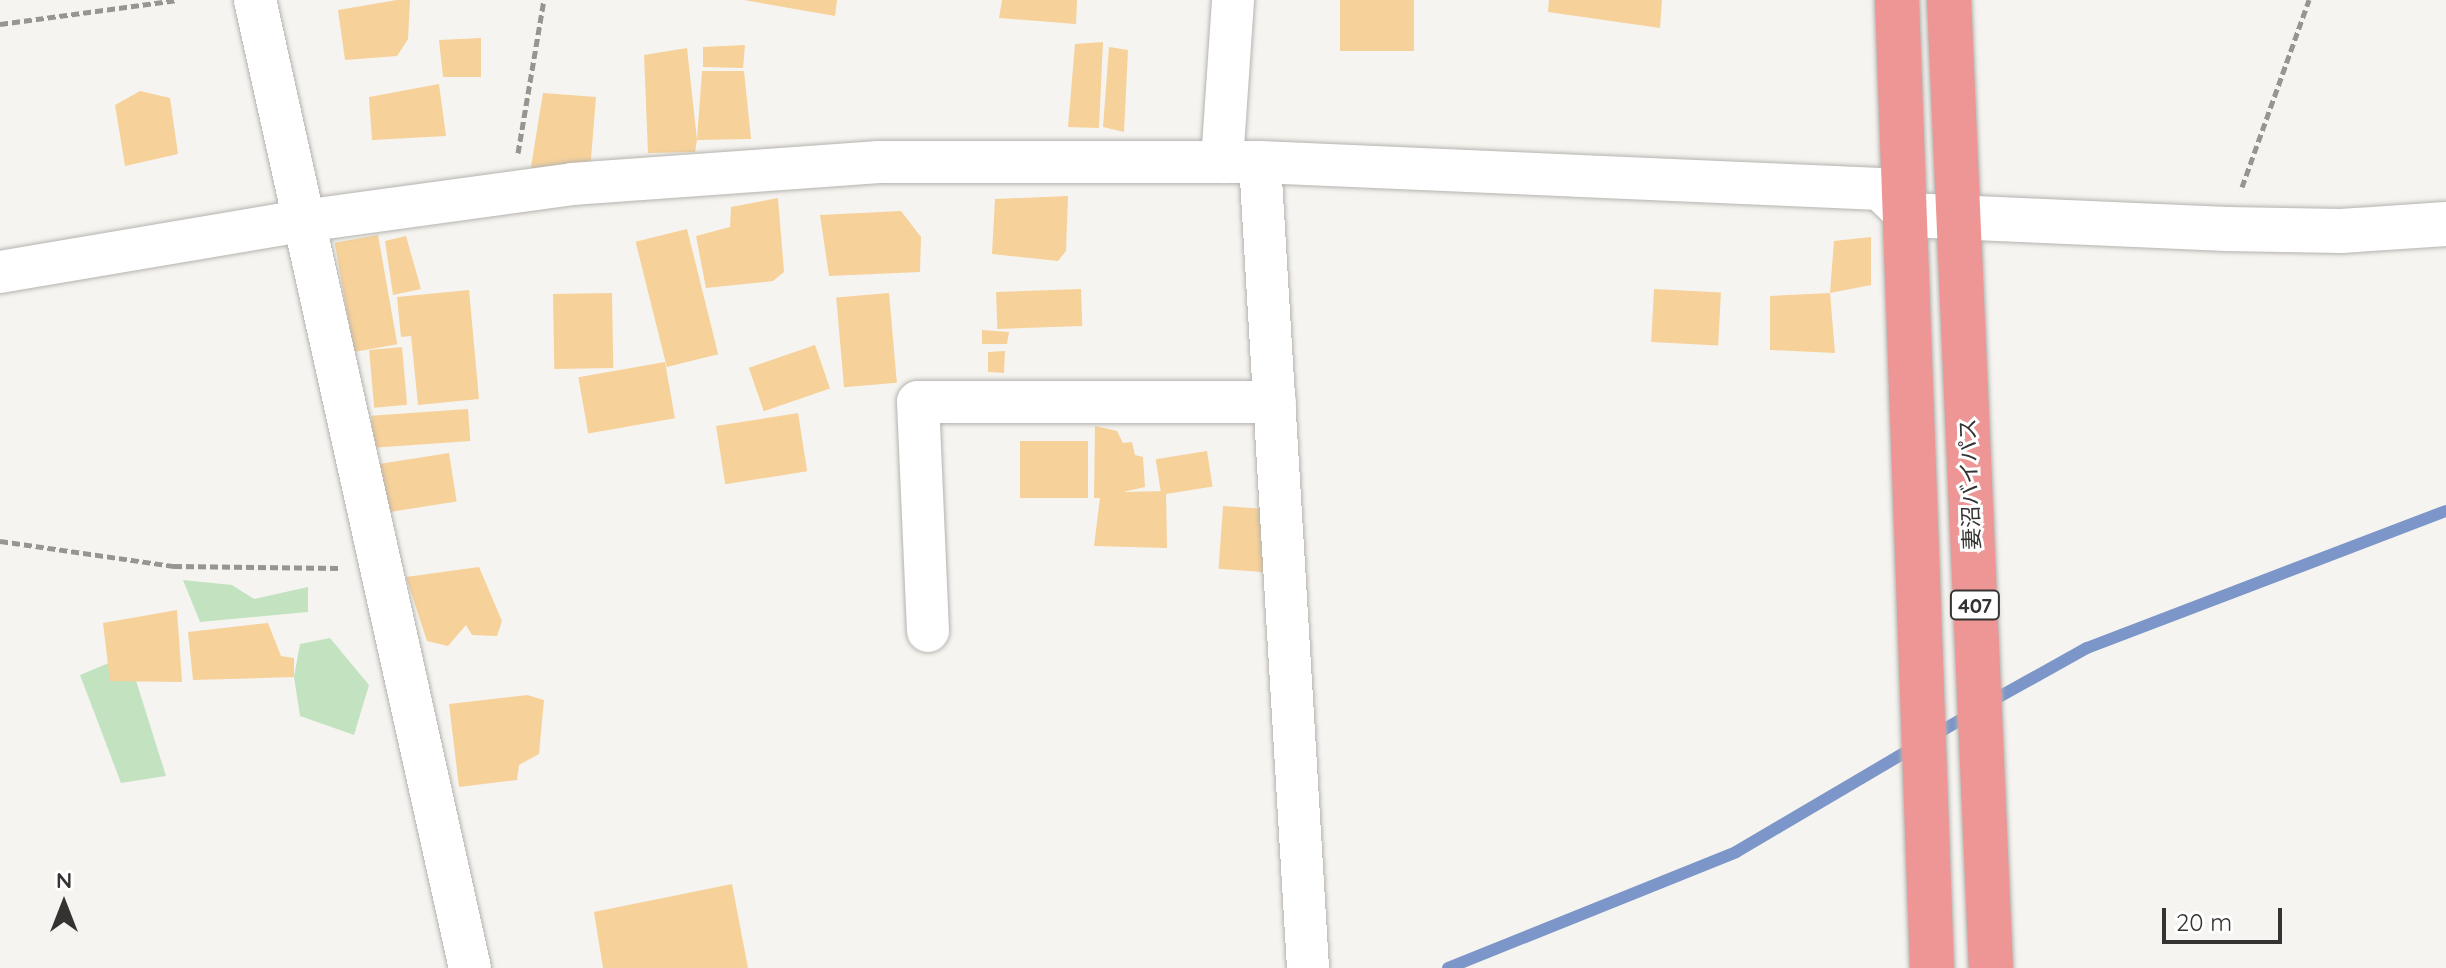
<!DOCTYPE html>
<meta charset="utf-8">
<style>
body{margin:0}
#map{position:relative;width:2446px;height:968px;overflow:hidden;background:#f6f4f0;font-family:Quicksand,"Noto Sans JP",sans-serif}
div>[style]{position:absolute}
.green>*{inset:0;background:#c3e3c0}
.stream>*{height:12px;margin:-6px;padding:0 6px;transform-origin:6px;border-radius:6px;background:#7c96c9}
.building>*{inset:0;background:#f6d19a;transform-origin:0 0}
.path>*{height:5px;margin-top:-2.5px;transform-origin:0;background:repeating-linear-gradient(90deg,#969592 0 8px,transparent 0 12px)}
.roads{filter:drop-shadow(0 0 2px #b5b3af) drop-shadow(0 0 2px #b5b3af)}
.street>*{height:42px;margin:-21px;padding:0 21px;transform-origin:21px;border-radius:21px;background:#fff}
.secondary>*{height:44px;margin:-22px;padding:0 22px;transform-origin:22px;border-radius:22px;background:#fff}
.highway>*{height:44px;margin:-22px;padding:0 22px;transform-origin:22px;border-radius:22px;background:#ee9695}
span{translate:-50% -50%;white-space:nowrap;text-align:center;line-height:1.15;-webkit-text-stroke:6px #fff;paint-order:stroke}
.shield-label span{padding:2px 6px;background:#fff;border:2px solid;border-radius:6px;-webkit-text-stroke-width:0}
.shield-label{font-size:20px;color:#343331;font-weight:700}
.street-label{font-size:22px;color:#343331}
.north{position:absolute;left:24px;top:864px;width:80px;height:80px;-webkit-text-stroke:6px #fff;paint-order:stroke;rotate:0deg;font-size:22px;font-weight:700;line-height:32px;text-align:center;color:#343331}
.north::after{content:'';display:block;margin:auto;width:28px;height:36px;background:#343331;clip-path:polygon(50% 0,100% 100%,50% 72%,0 100%)}
.scale{position:absolute;left:2162px;top:908px;width:120px;height:36px;box-sizing:border-box;border:4px solid #343331;border-top:0;padding-left:10px;font-size:24px;line-height:28px;white-space:nowrap;color:#343331;-webkit-text-stroke:6px #fff;paint-order:stroke}
</style>
<div id="map">
<div class="green">
<i style="clip-path:polygon(183px 580px,232px 585px,254px 599px,308px 587px,308px 612px,200px 622px)"></i>
<i style="clip-path:polygon(330px 638px,369px 685px,354px 735px,300px 716px,294px 677px,300px 644px)"></i>
<i style="clip-path:polygon(128px 655px,166px 776px,121px 783px,80px 675px)"></i>
</div>
<div class="stream">
<i style="left:1988px;top:703px;width:113px;rotate:-29.1deg"></i>
<i style="left:2087px;top:648px;width:384px;rotate:-20.9deg"></i>
<i style="left:1933px;top:736px;width:45px;rotate:-30.5deg"></i>
<i style="left:1448px;top:968px;width:310px;rotate:-21.9deg"></i>
<i style="left:1736px;top:852px;width:207px;rotate:-30.5deg"></i>
</div>
<div class="building">
<i style="clip-path:polygon(397px 0,410px 0,408px 39px,397px 56px,345px 60px,338px 10px)"></i>
<i style="clip-path:polygon(744px 0,837px 0,835px 16px)"></i>
<i style="clip-path:polygon(1002px 0,1077px 0,1076px 24px,999px 18px)"></i>
<i style="left:1340px;top:0;width:74px;height:51px"></i>
<i style="clip-path:polygon(1549px 0,1662px 0,1660px 28px,1548px 12px)"></i>
<i style="clip-path:polygon(481px 38px,481px 77px,443px 77px,439px 40px)"></i>
<i style="clip-path:polygon(1103px 42px,1099px 128px,1068px 127px,1075px 44px)"></i>
<i style="clip-path:polygon(745px 45px,743px 68px,703px 67px,703px 47px)"></i>
<i style="clip-path:polygon(1109px 47px,1128px 50px,1124px 132px,1103px 127px)"></i>
<i style="clip-path:polygon(687px 48px,697px 140px,702px 71px,744px 71px,751px 139px,697px 140px,695px 152px,648px 153px,644px 55px)"></i>
<i style="clip-path:polygon(439px 84px,446px 136px,372px 140px,369px 97px)"></i>
<i style="clip-path:polygon(140px 91px,170px 98px,178px 154px,125px 166px,115px 105px)"></i>
<i style="clip-path:polygon(543px 93px,596px 97px,589px 183px,530px 173px)"></i>
<i style="clip-path:polygon(1068px 196px,1066px 251px,1058px 261px,992px 254px,995px 199px)"></i>
<i style="clip-path:polygon(778px 198px,784px 272px,773px 281px,706px 288px,696px 236px,730px 227px,731px 207px)"></i>
<i style="clip-path:polygon(901px 211px,921px 237px,920px 272px,829px 276px,820px 215px)"></i>
<i style="left:687px;top:229px;width:129px;height:53px;rotate:76deg"></i>
<i style="left:378px;top:235px;width:111px;height:44px;rotate:80deg"></i>
<i style="clip-path:polygon(406px 236px,421px 289px,393px 295px,385px 241px)"></i>
<i style="clip-path:polygon(1871px 237px,1871px 285px,1830px 293px,1834px 241px)"></i>
<i style="left:1081px;top:289px;width:37px;height:85px;rotate:88deg"></i>
<i style="left:1654px;top:289px;width:67px;height:53px;rotate:3deg"></i>
<i style="clip-path:polygon(469px 290px,479px 399px,418px 405px,411px 336px,401px 337px,397px 297px)"></i>
<i style="left:612px;top:293px;width:75px;height:59px;rotate:89deg"></i>
<i style="left:889px;top:293px;width:90px;height:53px;rotate:85deg"></i>
<i style="clip-path:polygon(1830px 293px,1835px 353px,1770px 350px,1770px 296px)"></i>
<i style="clip-path:polygon(982px 330px,1009px 332px,1007px 344px,982px 344px)"></i>
<i style="left:815px;top:345px;width:46px;height:70px;rotate:71deg"></i>
<i style="left:402px;top:347px;width:58px;height:33px;rotate:85deg"></i>
<i style="clip-path:polygon(1005px 351px,1004px 373px,988px 372px,988px 352px)"></i>
<i style="left:665px;top:362px;width:57px;height:88px;rotate:80deg"></i>
<i style="left:468px;top:409px;width:32px;height:97px;rotate:86deg"></i>
<i style="left:798px;top:413px;width:59px;height:83px;rotate:81deg"></i>
<i style="clip-path:polygon(1095px 426px,1117px 431px,1123px 443px,1132px 442px,1135px 455px,1143px 457px,1145px 487px,1123px 492px,1166px 491px,1167px 548px,1094px 546px,1100px 498px,1094px 498px)"></i>
<i style="left:1088px;top:441px;width:57px;height:68px;rotate:90deg"></i>
<i style="left:1207px;top:451px;width:36px;height:52px;rotate:81deg"></i>
<i style="left:449px;top:453px;width:49px;height:82px;rotate:81deg"></i>
<i style="left:1223px;top:506px;width:47px;height:63px;rotate:4deg"></i>
<i style="clip-path:polygon(479px 567px,502px 621px,497px 636px,472px 635px,466px 625px,448px 646px,427px 641px,406px 577px)"></i>
<i style="clip-path:polygon(177px 610px,182px 682px,110px 681px,103px 623px)"></i>
<i style="clip-path:polygon(268px 623px,281px 656px,294px 658px,294px 677px,193px 680px,188px 632px)"></i>
<i style="clip-path:polygon(527px 695px,544px 700px,539px 754px,519px 765px,517px 780px,459px 787px,449px 704px)"></i>
<i style="clip-path:polygon(732px 884px,748px 968px,603px 968px,594px 912px)"></i>
</div>
<div class="path">
<i style="left:0;top:24px;width:179px;rotate:-7.7deg"></i>
<i style="left:518px;top:153px;width:155px;rotate:-80.4deg"></i>
<i style="left:2242px;top:187px;width:199px;rotate:-70.3deg"></i>
<i style="left:0;top:541px;width:176px;rotate:8.2deg"></i>
<i style="left:174px;top:566px;width:167px;rotate:0.7deg"></i>
</div>
<div class="roads">
<div class="street">
<i style="left:255px;top:0;width:992px;rotate:77.48deg"></i>
<i style="left:1222px;top:162px;width:162px;rotate:-86.1deg"></i>
<i style="left:1260px;top:162px;width:807px;rotate:86.59deg"></i>
<i style="left:0;top:272px;width:307px;rotate:-9.6deg"></i>
<i style="left:303px;top:221px;width:272px;rotate:-7.8deg"></i>
<i style="left:572px;top:184px;width:308px;rotate:-4.1deg"></i>
<i style="left:879px;top:162px;width:381px"></i>
<i style="left:1260px;top:162px;width:621px;rotate:2.49deg"></i>
<i style="left:1880px;top:189px;width:37px;rotate:44deg"></i>
<i style="left:928px;top:631px;width:229px;rotate:-92.5deg"></i>
<i style="left:918px;top:402px;width:357px"></i>
</div>
<div class="secondary">
<i style="left:1907px;top:215px;width:320px;rotate:2.5deg"></i>
<i style="left:2227px;top:229px;width:114px;rotate:1deg"></i>
<i style="left:2341px;top:231px;width:105px;rotate:-3.8deg"></i>
</div>
<div class="highway">
<i style="left:1897px;top:0;width:969px;rotate:87.93deg"></i>
<i style="left:1949px;top:0;width:969px;rotate:87.52deg"></i>
</div>
</div>
<div class="shield-label">
<span style="left:1975px;top:605px">407</span>
</div>
<div class="street-label">
<span style="left:1970px;top:484px;rotate:-92deg">妻沼バイパス</span>
</div>
<div class="north">N</div>
<div class="scale">20 m</div>
</div>
